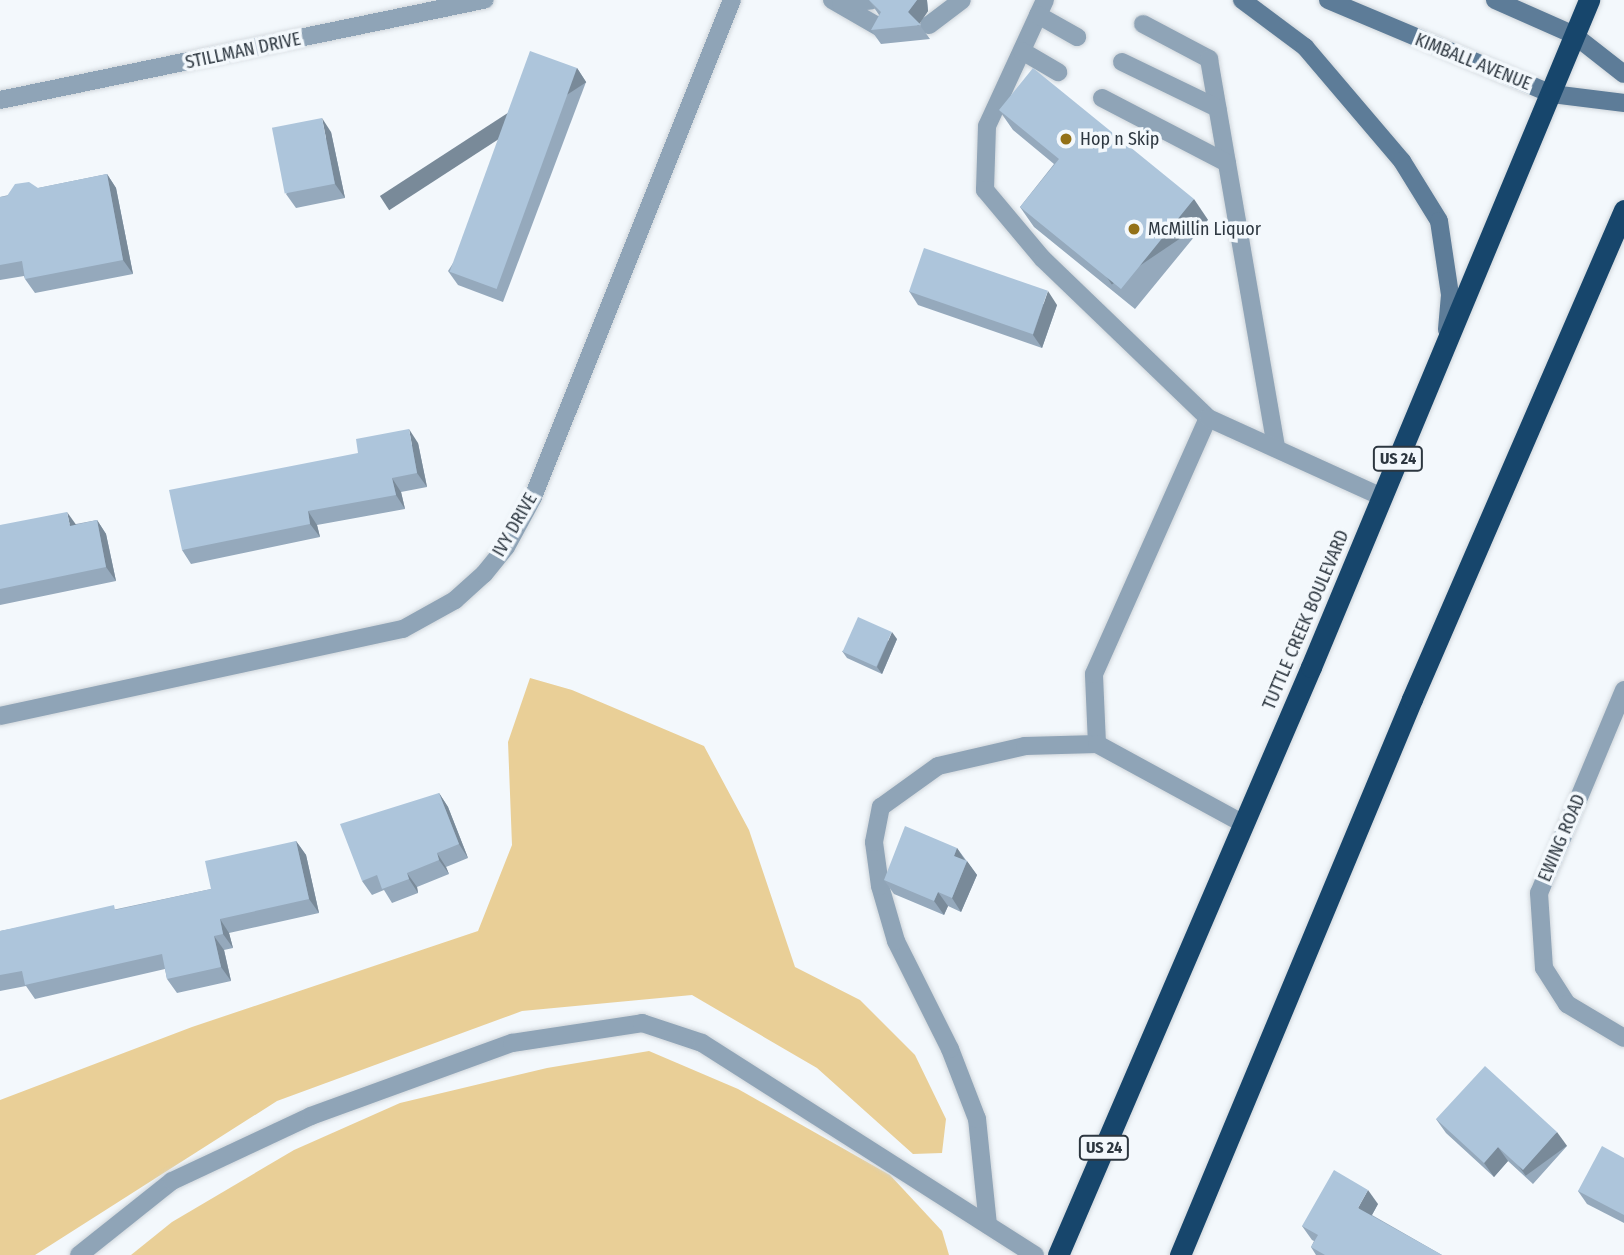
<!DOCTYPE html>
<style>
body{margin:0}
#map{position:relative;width:1624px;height:1255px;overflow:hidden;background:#f3f8fc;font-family:"Fira Sans Condensed",sans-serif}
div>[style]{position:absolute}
.green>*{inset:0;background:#e9cf97}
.roads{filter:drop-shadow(0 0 2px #cfd5da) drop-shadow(0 0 2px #cfd5da)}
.lane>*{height:18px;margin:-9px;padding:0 9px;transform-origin:9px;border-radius:9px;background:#8fa4b7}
.street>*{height:18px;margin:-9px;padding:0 9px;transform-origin:9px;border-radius:9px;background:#8fa4b7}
.secondary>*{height:18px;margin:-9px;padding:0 9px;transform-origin:9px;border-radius:9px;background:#5d7c98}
.highway>*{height:21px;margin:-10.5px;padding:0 10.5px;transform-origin:10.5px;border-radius:10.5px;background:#17466c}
.wall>*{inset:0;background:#95a9bc}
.shaded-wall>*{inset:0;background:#798a99;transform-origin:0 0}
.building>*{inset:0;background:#adc5db;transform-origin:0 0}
.dots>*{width:19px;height:19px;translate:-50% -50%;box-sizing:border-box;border:4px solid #f3f8fc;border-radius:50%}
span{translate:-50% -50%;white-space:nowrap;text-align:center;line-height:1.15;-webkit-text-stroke:7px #f3f8fc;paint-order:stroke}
.shield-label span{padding:2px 5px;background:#f3f8fc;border:2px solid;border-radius:5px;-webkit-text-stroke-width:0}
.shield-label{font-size:16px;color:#2d3740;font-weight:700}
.street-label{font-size:18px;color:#2d3740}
.poi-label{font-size:18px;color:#2d3740}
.left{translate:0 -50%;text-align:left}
</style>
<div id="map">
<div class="green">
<i style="clip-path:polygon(530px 678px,572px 690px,704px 746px,749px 830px,795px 967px,860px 1000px,915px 1055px,946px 1119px,942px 1153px,913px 1154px,817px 1068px,692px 995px,522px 1011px,277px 1101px,35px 1255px,0 1255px,0 1100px,192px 1027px,478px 931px,512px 845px,508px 742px)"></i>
<i style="clip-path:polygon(649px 1051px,738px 1089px,890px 1175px,942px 1231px,949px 1255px,131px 1255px,172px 1222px,294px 1150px,400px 1103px,547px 1068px)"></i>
</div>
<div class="roads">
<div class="lane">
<i style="left:832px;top:0;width:54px;rotate:29.9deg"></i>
<i style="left:1045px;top:0;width:139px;rotate:114.7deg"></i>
<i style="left:987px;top:126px;width:64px;rotate:91.8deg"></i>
<i style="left:985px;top:190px;width:90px;rotate:50deg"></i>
<i style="left:1043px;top:259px;width:229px;rotate:43.9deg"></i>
<i style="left:841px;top:4px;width:31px;rotate:-7deg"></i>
<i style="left:1038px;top:15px;width:45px;rotate:29.4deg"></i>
<i style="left:1143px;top:24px;width:75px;rotate:27.9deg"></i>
<i style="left:1209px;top:59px;width:395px;rotate:80.2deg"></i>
<i style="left:929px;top:25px;width:41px;rotate:-37.1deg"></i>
<i style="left:1022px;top:51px;width:42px;rotate:30.3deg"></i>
<i style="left:1122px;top:62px;width:106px;rotate:25.8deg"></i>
<i style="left:1102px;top:98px;width:141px;rotate:27.5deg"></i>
<i style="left:1097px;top:744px;width:70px;rotate:-92.5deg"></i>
<i style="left:1094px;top:674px;width:280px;rotate:-66deg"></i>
<i style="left:1208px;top:418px;width:191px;rotate:24.4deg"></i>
<i style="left:988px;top:1225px;width:107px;rotate:-95.9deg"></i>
<i style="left:977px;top:1119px;width:75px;rotate:-111.1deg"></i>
<i style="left:950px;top:1049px;width:121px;rotate:-116.6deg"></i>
<i style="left:896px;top:941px;width:57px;rotate:-106.2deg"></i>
<i style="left:880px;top:886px;width:44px;rotate:-97.8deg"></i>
<i style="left:874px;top:842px;width:36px;rotate:-79deg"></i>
<i style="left:881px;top:807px;width:70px;rotate:-35.7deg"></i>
<i style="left:938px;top:766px;width:89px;rotate:-12.9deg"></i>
<i style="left:1025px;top:746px;width:72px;rotate:-1.6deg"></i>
<i style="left:1097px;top:744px;width:167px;rotate:28.6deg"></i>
<i style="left:79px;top:1255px;width:119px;rotate:-38.5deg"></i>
<i style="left:172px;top:1181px;width:153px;rotate:-25.1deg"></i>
<i style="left:311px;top:1116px;width:214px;rotate:-20deg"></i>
<i style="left:512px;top:1043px;width:132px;rotate:-8.7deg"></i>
<i style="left:642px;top:1023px;width:63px;rotate:18.4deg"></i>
<i style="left:702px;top:1043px;width:395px;rotate:32.5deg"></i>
</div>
<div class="street">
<i style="left:0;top:100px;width:495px;rotate:-11.7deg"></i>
<i style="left:1624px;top:690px;width:220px;rotate:112.7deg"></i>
<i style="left:1539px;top:893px;width:75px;rotate:86.2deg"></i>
<i style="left:1544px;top:968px;width:43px;rotate:57.4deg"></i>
<i style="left:1567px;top:1004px;width:66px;rotate:30.8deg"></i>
<i style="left:0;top:716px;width:412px;rotate:-12.2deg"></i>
<i style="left:403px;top:629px;width:60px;rotate:-29.1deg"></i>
<i style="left:455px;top:600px;width:39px;rotate:-42deg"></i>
<i style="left:484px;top:574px;width:35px;rotate:-51deg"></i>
<i style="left:506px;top:547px;width:57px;rotate:-61.6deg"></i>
<i style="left:533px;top:497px;width:535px;rotate:-68.18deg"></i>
</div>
<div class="secondary">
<i style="left:1242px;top:0;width:79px;rotate:36.7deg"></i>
<i style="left:1305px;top:47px;width:150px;rotate:49.6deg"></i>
<i style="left:1402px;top:161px;width:70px;rotate:58.3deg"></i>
<i style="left:1439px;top:221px;width:75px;rotate:81.5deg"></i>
<i style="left:1450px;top:295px;width:35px;rotate:95deg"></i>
<i style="left:1328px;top:0;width:243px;rotate:22.8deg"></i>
<i style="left:1552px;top:94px;width:73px;rotate:7.1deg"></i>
<i style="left:1495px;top:0;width:86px;rotate:23.9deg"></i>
<i style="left:1574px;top:35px;width:63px;rotate:38deg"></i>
</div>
<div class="highway">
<i style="left:1058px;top:1255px;width:640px;rotate:-66.72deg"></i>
<i style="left:1311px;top:667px;width:723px;rotate:-67.37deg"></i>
<i style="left:1180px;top:1255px;width:602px;rotate:-67.35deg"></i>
<i style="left:1412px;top:699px;width:533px;rotate:-66.56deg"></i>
</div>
</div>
<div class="wall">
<i style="clip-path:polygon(869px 0,927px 0,928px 11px,919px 24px,930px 39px,881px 44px,871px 30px,879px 15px)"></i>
<i style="clip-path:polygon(577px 68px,586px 82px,503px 302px,458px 285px,448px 271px)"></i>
<i style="clip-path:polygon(999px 110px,1208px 220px,1135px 309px,1034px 227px,1020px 207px,1054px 164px,1013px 130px)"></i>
<i style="clip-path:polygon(331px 132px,345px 198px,296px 208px,286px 194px)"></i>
<i style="clip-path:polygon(107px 174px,116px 188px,133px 274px,35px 293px,25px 279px,24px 276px,0 280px,0 197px,38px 188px)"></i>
<i style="clip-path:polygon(909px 291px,1057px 305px,1042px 348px,918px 305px)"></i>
<i style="clip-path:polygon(418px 443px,427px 487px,401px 492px,405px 509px,317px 525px,320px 537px,191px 564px,182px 550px)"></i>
<i style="clip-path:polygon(97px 520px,106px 534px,116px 581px,0 605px,0 525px,76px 524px)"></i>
<i style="clip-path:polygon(897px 639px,882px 674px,847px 658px,842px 651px)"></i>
<i style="clip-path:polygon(439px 793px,448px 807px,468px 858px,446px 867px,449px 874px,417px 887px,418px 893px,392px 903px,384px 890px,372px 895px,362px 881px)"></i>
<i style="clip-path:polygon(296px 841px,306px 855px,319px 913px,229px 933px,233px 948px,224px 950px,231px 981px,177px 993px,167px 979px,165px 969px,35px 999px,26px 986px,0 991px,0 931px,117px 909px,211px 889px)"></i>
<i style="clip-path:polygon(957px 848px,977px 875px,961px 912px,948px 906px,944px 915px,894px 894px,884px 880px)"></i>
<i style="clip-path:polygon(1436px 1119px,1567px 1146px,1533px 1184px,1508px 1161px,1494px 1177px,1446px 1133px)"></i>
<i style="clip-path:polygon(1624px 1158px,1624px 1223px,1587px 1204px,1578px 1191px)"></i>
<i style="clip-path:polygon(1378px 1204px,1372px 1215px,1442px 1255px,1316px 1255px,1311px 1247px,1314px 1241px,1312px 1240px,1302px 1226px)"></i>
</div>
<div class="shaded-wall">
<i style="clip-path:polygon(917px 0,927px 0,928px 11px,918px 26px,908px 12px)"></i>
<i style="left:577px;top:68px;width:17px;height:235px;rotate:57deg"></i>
<i style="clip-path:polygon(322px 118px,331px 132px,345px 198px,335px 184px)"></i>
<i style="clip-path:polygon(107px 174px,116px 188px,133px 274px,123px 260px)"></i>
<i style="left:1194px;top:199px;width:25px;height:116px;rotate:56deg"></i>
<i style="clip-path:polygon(1048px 291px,1057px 305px,1042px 348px,1033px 335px)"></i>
<i style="clip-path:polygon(409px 429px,418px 443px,427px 487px,417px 473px)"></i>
<i style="clip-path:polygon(392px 478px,401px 492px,405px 509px,396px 495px)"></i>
<i style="clip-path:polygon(308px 511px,317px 525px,320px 537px,310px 524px)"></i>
<i style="clip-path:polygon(67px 512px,77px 526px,70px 526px)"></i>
<i style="clip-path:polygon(97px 520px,106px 534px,116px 581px,106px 567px)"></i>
<i style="clip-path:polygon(892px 632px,897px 639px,882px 674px,877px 667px)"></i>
<i style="clip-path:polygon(439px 793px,448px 807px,468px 858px,459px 844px)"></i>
<i style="clip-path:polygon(296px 841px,306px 855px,319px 913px,309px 899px)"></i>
<i style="clip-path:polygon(957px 848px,966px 862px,954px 856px)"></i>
<i style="clip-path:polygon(437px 853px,446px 867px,449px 874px,439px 860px)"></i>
<i style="clip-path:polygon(967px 861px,977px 875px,961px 912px,952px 898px)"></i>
<i style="clip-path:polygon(407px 873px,417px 887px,418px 893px,409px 879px)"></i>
<i style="clip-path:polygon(938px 892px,948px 906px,944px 915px,934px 901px)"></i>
<i style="clip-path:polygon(220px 919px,229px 933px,233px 948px,223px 934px)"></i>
<i style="clip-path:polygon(214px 936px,224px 950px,231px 981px,221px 967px)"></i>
<i style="left:1557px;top:1132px;width:17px;height:51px;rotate:54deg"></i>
<i style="clip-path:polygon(1498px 1147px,1508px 1161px,1494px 1177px,1484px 1163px)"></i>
<i style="clip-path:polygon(1368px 1190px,1378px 1204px,1368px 1222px,1358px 1208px)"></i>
</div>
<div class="building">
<i style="clip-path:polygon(869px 0,917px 0,908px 12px,921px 25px,871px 30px,881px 12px)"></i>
<i style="left:530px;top:51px;width:50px;height:235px;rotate:20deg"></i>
<i style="clip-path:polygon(1033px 68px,1194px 199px,1121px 289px,1020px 207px,1059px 159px,999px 110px)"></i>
<i style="left:322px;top:118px;width:67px;height:51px;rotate:79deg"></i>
<i style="clip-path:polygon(107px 174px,123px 260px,25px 279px,22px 261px,0 265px,0 197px,7px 196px,15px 184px,29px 182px,38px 188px)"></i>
<i style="left:924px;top:248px;width:131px;height:46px;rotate:19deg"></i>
<i style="clip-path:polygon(409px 429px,417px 473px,392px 478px,396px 495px,308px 511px,310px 524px,182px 550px,169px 490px,358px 453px,356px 439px)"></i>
<i style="clip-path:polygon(67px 512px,70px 526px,97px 520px,106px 567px,0 589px,0 525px)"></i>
<i style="left:858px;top:617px;width:37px;height:38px;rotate:24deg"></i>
<i style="clip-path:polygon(439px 793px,459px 844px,437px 853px,439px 860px,407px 873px,409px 879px,382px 889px,377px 875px,362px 881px,340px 824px)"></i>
<i style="clip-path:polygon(905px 826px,957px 848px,954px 856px,967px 861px,952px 898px,938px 892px,934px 901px,884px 880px)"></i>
<i style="clip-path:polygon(296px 841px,309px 899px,220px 919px,223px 934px,214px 936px,221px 967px,167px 979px,162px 954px,25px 985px,22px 971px,0 975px,0 931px,114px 905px,115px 910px,211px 889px,205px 861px)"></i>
<i style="clip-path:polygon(1485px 1066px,1557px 1132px,1523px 1170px,1498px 1147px,1484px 1163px,1436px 1119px)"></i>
<i style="clip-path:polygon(1602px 1146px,1624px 1158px,1624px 1215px,1578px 1191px)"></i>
<i style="clip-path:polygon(1334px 1170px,1368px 1190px,1358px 1208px,1442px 1255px,1325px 1255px,1311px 1247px,1318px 1235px,1302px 1226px)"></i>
</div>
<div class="dots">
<i style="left:1066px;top:139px;background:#937118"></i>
<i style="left:1134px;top:229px;background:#937118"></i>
</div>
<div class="shield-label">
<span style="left:1398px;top:459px">US 24</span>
<span style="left:1104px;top:1148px">US 24</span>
</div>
<div class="street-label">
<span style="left:243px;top:51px;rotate:-12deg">STILLMAN DRIVE</span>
<span style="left:1473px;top:62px;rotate:22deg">KIMBALL AVENUE</span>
<span style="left:515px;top:525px;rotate:-60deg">IVY DRIVE</span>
<span style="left:1306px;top:620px;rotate:-67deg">TUTTLE CREEK BOULEVARD</span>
<span style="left:1562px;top:838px;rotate:-67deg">EWING ROAD</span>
</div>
<div class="poi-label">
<span class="left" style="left:1080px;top:139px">Hop n Skip</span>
<span class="left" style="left:1148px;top:229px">McMillin Liquor</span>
</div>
</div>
